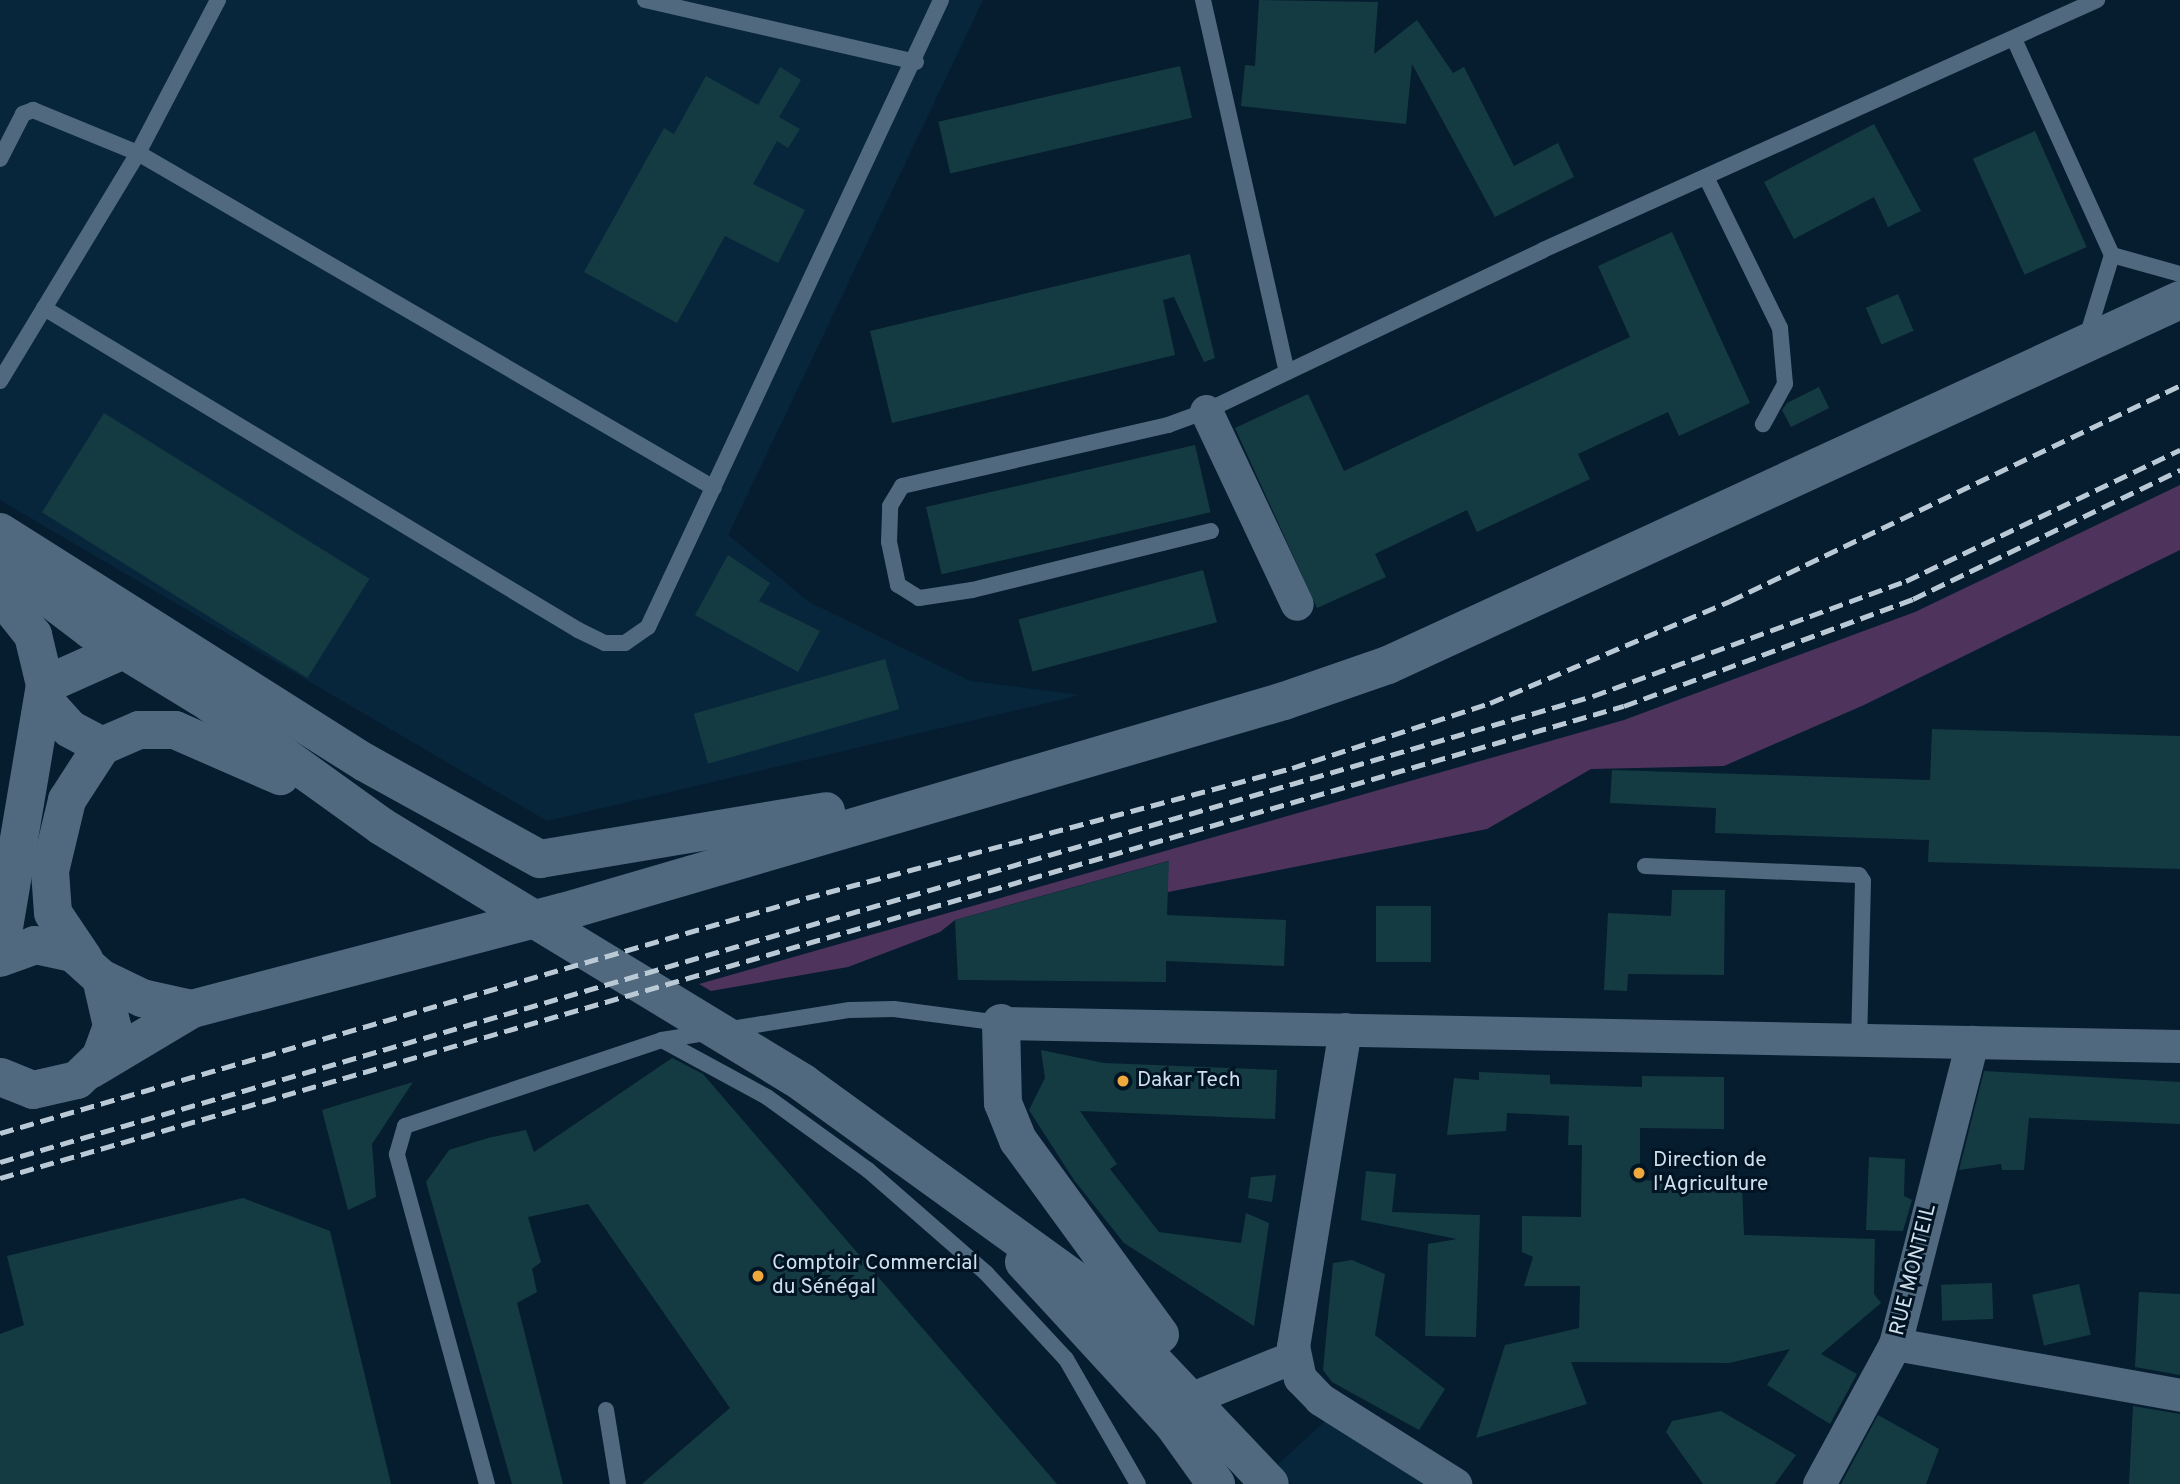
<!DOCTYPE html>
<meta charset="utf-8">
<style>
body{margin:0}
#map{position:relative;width:2180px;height:1484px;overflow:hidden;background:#061d2f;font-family:Overpass,sans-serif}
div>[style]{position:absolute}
.built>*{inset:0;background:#07263c}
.green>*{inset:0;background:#4e345d}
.building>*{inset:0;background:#143b41;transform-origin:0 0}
.lane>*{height:16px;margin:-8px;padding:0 8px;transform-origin:8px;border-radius:8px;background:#51697e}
.street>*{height:33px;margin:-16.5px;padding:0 16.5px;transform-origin:16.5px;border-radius:16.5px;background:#51697e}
.secondary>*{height:38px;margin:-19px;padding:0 19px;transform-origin:19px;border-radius:19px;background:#51697e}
.rail>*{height:5px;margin-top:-2.5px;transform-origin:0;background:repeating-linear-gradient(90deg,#bac9d6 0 14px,transparent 0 21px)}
.dots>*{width:19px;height:19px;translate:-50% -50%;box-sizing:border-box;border:4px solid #001424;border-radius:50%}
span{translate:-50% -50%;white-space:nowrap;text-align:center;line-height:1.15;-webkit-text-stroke:6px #001424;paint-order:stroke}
.poi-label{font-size:21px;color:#d1dfeb}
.left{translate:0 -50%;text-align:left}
.street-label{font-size:21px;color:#d1dfeb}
</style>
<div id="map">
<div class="built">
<i style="clip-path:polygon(0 0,983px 0,728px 535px,809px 602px,970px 681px,1080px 695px,547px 821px,0 500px)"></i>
<i style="clip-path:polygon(1331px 1416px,1429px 1484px,1291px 1484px,1276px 1466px)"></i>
</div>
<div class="green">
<i style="clip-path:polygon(2180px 485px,2180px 550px,1864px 705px,1724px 766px,1591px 769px,1487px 829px,1168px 892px,1168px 861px,955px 920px,940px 932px,848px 967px,711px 991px,699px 984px,1624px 720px,1915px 612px)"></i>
</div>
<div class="building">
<i style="clip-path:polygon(1259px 0,1378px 2px,1374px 54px,1417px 20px,1453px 73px,1464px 67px,1514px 166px,1558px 143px,1574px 177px,1495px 217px,1412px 64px,1406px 124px,1241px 106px,1245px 65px,1255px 66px)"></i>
<i style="left:1180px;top:66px;width:53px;height:248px;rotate:77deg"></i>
<i style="clip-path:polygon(780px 67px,801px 80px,779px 117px,800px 129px,788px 148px,777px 141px,753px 184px,805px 210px,778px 263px,725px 236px,677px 323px,584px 272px,664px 128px,674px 134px,706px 76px,758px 105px)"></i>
<i style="clip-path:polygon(1874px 124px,1921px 211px,1888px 227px,1874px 197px,1794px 239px,1764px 182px)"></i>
<i style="left:2035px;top:131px;width:127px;height:68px;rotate:66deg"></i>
<i style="clip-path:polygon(1672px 232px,1750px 403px,1679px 436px,1668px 412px,1578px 454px,1590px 479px,1477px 532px,1467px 510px,1375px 554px,1386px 577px,1317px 608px,1235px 428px,1308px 394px,1344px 471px,1630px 337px,1598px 266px)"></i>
<i style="clip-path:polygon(1190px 254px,1215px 358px,1204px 362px,1174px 297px,1163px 300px,1175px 355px,892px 423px,870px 331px)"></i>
<i style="left:1898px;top:294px;width:40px;height:35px;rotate:67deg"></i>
<i style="clip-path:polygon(1819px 387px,1829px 408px,1791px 427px,1782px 410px,1787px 403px)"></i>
<i style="left:104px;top:413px;width:313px;height:117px;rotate:32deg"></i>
<i style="left:1195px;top:445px;width:69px;height:276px;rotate:77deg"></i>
<i style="clip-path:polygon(728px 555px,770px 583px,759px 601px,820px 631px,798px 672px,695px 615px)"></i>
<i style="left:1203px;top:570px;width:54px;height:191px;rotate:75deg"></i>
<i style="left:885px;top:659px;width:52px;height:199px;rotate:74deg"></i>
<i style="clip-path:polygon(1932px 729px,2180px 736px,2180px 869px,1928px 862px,1929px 840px,1715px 833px,1716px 808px,1610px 803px,1612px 770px,1930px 780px)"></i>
<i style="clip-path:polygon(1169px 861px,1167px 915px,1286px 920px,1284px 966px,1166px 961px,1166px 982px,958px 980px,955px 920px)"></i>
<i style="clip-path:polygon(1672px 890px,1725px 890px,1724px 975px,1628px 974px,1627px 991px,1604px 990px,1608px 913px,1671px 916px)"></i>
<i style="left:1376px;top:906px;width:55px;height:56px"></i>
<i style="clip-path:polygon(1041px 1050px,1104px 1063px,1277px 1070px,1275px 1119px,1080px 1111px,1117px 1164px,1110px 1169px,1159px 1232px,1241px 1243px,1246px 1213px,1269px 1223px,1254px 1326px,1124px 1243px,1074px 1180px,1029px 1110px,1045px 1078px)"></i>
<i style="clip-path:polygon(672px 1058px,703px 1074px,1057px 1484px,642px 1484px,730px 1408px,588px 1204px,528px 1217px,541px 1262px,532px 1269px,537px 1292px,517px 1303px,563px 1484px,512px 1484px,426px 1182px,449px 1150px,488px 1138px,526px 1130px,534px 1152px)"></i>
<i style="clip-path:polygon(1984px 1071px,2180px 1082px,2180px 1124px,2029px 1118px,2024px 1170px,2002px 1170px,2001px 1164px,1959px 1170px)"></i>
<i style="clip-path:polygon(1479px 1072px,1550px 1075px,1550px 1084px,1642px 1087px,1642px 1076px,1724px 1077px,1724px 1129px,1640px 1128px,1640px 1180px,1742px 1185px,1744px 1235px,1875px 1239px,1874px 1294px,1881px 1303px,1821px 1354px,1857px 1374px,1830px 1424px,1767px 1385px,1790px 1349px,1729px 1363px,1571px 1362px,1587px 1404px,1476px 1438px,1505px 1345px,1579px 1328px,1580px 1286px,1524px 1286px,1533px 1257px,1522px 1252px,1522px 1216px,1581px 1217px,1582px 1145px,1568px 1145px,1569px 1116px,1507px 1113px,1506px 1131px,1447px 1135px,1454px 1078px,1479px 1080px)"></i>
<i style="clip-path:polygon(413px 1082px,372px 1144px,376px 1197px,348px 1210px,322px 1110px)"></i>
<i style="clip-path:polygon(1869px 1157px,1905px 1159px,1904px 1196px,1912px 1200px,1903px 1231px,1866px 1230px)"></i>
<i style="clip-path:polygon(1366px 1171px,1396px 1174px,1392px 1212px,1480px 1215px,1476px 1337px,1425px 1336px,1428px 1244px,1457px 1239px,1361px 1220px)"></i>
<i style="clip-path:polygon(1276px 1175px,1272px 1202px,1248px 1198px,1251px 1177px)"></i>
<i style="clip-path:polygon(243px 1198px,330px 1231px,391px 1484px,0 1484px,0 1334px,24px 1325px,7px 1256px)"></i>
<i style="clip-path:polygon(1352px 1260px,1385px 1274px,1375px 1335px,1445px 1389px,1419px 1430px,1332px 1382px,1323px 1370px,1333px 1263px)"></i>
<i style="left:1992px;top:1283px;width:36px;height:51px;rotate:88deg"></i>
<i style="left:2079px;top:1284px;width:52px;height:48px;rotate:77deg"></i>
<i style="clip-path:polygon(2139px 1292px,2180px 1294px,2180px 1375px,2135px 1367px)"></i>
<i style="clip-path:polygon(2133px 1406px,2180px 1414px,2180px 1484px,2129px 1484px)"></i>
<i style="clip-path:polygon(1721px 1411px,1796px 1455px,1775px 1484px,1703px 1484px,1666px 1432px,1672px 1421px)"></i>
<i style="clip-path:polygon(1878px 1415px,1939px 1449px,1926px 1484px,1841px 1484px)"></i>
</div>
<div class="lane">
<i style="left:645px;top:0;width:278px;rotate:12.9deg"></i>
<i style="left:1203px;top:0;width:381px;rotate:77.3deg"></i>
<i style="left:2014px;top:39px;width:237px;rotate:65.6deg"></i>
<i style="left:0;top:159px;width:51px;rotate:-62.9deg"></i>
<i style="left:23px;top:114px;width:11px;rotate:-22deg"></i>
<i style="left:33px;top:110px;width:113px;rotate:22.3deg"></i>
<i style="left:138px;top:153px;width:666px;rotate:30.18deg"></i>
<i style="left:1706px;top:177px;width:168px;rotate:63.9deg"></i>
<i style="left:1780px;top:328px;width:56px;rotate:84.9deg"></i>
<i style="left:1785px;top:384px;width:46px;rotate:118.8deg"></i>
<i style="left:44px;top:308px;width:624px;rotate:31.09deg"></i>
<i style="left:578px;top:630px;width:30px;rotate:26deg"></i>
<i style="left:605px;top:643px;width:20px"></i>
<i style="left:625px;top:643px;width:28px;rotate:-35deg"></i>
<i style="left:648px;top:627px;width:692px;rotate:-64.95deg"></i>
<i style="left:2086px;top:340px;width:89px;rotate:-73deg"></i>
<i style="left:2112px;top:255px;width:71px;rotate:15.6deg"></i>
<i style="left:0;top:381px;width:267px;rotate:-58.8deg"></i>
<i style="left:138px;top:153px;width:173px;rotate:-62.4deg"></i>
<i style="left:1211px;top:531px;width:246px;rotate:166.1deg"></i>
<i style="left:972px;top:590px;width:54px;rotate:171.4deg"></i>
<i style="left:919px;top:598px;width:25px;rotate:-148deg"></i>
<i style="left:898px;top:585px;width:44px;rotate:-101.8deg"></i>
<i style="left:889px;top:542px;width:36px;rotate:-88deg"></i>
<i style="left:890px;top:506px;width:23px;rotate:-59deg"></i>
<i style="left:902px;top:486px;width:273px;rotate:-12.9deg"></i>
<i style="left:1168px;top:425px;width:40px;rotate:-20.2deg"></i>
<i style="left:1206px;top:411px;width:373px;rotate:-25.5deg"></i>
<i style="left:1543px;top:250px;width:608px;rotate:-24.29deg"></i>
<i style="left:1645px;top:866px;width:214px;rotate:2.4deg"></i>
<i style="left:1859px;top:875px;width:7px;rotate:56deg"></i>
<i style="left:1863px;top:881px;width:159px;rotate:91.4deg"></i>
<i style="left:662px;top:1040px;width:119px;rotate:28.5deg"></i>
<i style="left:767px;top:1097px;width:125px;rotate:35.9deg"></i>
<i style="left:868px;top:1170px;width:157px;rotate:41.1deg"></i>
<i style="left:986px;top:1273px;width:117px;rotate:47.1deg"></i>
<i style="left:1066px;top:1359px;width:144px;rotate:60.1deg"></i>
<i style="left:606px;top:1410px;width:75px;rotate:80.8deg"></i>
<i style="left:487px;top:1484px;width:342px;rotate:-105.3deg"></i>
<i style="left:397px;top:1154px;width:29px;rotate:-74deg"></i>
<i style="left:405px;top:1126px;width:271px;rotate:-18.5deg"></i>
<i style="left:662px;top:1040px;width:190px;rotate:-9.1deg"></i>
<i style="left:850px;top:1010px;width:44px;rotate:-1.3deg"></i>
<i style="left:894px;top:1009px;width:108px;rotate:7.5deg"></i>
</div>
<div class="street">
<i style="left:1206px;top:411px;width:213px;rotate:64.8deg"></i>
<i style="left:1001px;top:1023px;width:1179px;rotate:1.12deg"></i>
<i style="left:1345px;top:1029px;width:321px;rotate:99.3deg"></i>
<i style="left:1293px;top:1346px;width:33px;rotate:78deg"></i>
<i style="left:1300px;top:1378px;width:29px;rotate:46deg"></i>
<i style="left:1320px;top:1399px;width:160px;rotate:32.2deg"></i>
<i style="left:1895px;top:1344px;width:290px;rotate:10.1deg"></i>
<i style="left:1202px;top:1394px;width:100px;rotate:-22.2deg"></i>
<i style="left:1819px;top:1484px;width:159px;rotate:-61.5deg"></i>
<i style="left:1895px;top:1344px;width:312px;rotate:-75.7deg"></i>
</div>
<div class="secondary">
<i style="left:0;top:532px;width:431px;rotate:32.3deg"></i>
<i style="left:364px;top:762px;width:201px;rotate:28.9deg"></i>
<i style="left:540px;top:859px;width:290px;rotate:-9.5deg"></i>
<i style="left:0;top:561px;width:114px;rotate:37.2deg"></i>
<i style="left:91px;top:630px;width:140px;rotate:31.5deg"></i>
<i style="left:210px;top:703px;width:211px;rotate:35.7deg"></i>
<i style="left:381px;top:826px;width:494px;rotate:31.3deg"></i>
<i style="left:803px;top:1083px;width:341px;rotate:35.9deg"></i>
<i style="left:1079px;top:1283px;width:277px;rotate:46.5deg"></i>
<i style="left:0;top:594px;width:53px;rotate:51.2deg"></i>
<i style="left:33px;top:635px;width:51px;rotate:76.5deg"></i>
<i style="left:45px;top:685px;width:270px;rotate:99.6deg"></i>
<i style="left:45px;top:685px;width:83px;rotate:-24.1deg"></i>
<i style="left:43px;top:699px;width:40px;rotate:48deg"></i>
<i style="left:70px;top:729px;width:36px;rotate:28deg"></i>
<i style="left:0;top:958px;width:37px;rotate:-20deg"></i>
<i style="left:35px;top:945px;width:39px;rotate:12deg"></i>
<i style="left:73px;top:953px;width:38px;rotate:42deg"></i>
<i style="left:101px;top:978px;width:49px;rotate:77.1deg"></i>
<i style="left:112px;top:1026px;width:33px;rotate:110deg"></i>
<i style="left:101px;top:1057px;width:33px;rotate:136deg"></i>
<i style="left:77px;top:1080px;width:45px;rotate:167.2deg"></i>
<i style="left:33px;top:1090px;width:35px;rotate:-158deg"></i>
<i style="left:84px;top:959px;width:55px;rotate:-124deg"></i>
<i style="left:53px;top:913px;width:42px;rotate:-94.1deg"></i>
<i style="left:50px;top:871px;width:73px;rotate:-76.5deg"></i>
<i style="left:67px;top:800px;width:64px;rotate:-57.1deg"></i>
<i style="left:102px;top:746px;width:40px;rotate:-23.4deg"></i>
<i style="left:139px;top:730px;width:36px"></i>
<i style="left:175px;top:730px;width:115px;rotate:23.7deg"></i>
<i style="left:101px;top:978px;width:46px;rotate:26deg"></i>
<i style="left:142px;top:998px;width:51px;rotate:12.4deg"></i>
<i style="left:1001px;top:1023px;width:80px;rotate:88.6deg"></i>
<i style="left:1003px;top:1103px;width:40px;rotate:68deg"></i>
<i style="left:1018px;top:1140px;width:241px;rotate:53.9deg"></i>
<i style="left:90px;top:1070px;width:119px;rotate:-30.9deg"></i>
<i style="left:192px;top:1009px;width:383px;rotate:-14.7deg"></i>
<i style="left:563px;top:912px;width:751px;rotate:-16.31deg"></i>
<i style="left:1284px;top:701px;width:110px;rotate:-19.1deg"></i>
<i style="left:1388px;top:665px;width:872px;rotate:-24.74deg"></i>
<i style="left:1024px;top:1262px;width:220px;rotate:47.4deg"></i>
<i style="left:1173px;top:1424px;width:74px;rotate:54.4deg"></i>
</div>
<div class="rail">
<i style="left:0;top:1133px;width:840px;rotate:-16.25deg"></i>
<i style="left:806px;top:898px;width:503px;rotate:-14.98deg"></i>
<i style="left:1292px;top:768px;width:208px;rotate:-18.2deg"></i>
<i style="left:1490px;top:703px;width:261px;rotate:-23deg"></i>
<i style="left:1730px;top:601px;width:499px;rotate:-25.6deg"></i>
<i style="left:0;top:1162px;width:1660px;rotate:-16.31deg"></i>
<i style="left:1593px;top:696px;width:333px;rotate:-20.2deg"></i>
<i style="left:1906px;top:581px;width:304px;rotate:-25.6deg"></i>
<i style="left:0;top:1178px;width:1691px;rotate:-16.21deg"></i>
<i style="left:1624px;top:706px;width:308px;rotate:-20.3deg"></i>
<i style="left:1913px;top:599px;width:297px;rotate:-25.8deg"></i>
</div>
<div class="dots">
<i style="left:1123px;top:1081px;background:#eea83c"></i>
<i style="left:1639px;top:1173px;background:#eea83c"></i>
<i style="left:758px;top:1276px;background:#eea83c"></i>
</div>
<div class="poi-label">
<span class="left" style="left:1137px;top:1081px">Dakar Tech</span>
<span class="left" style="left:1653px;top:1173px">Direction de<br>l'Agriculture</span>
<span class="left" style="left:772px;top:1276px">Comptoir Commercial<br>du Sénégal</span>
</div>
<div class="street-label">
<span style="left:1914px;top:1270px;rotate:-76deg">RUE MONTEIL</span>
</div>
</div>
